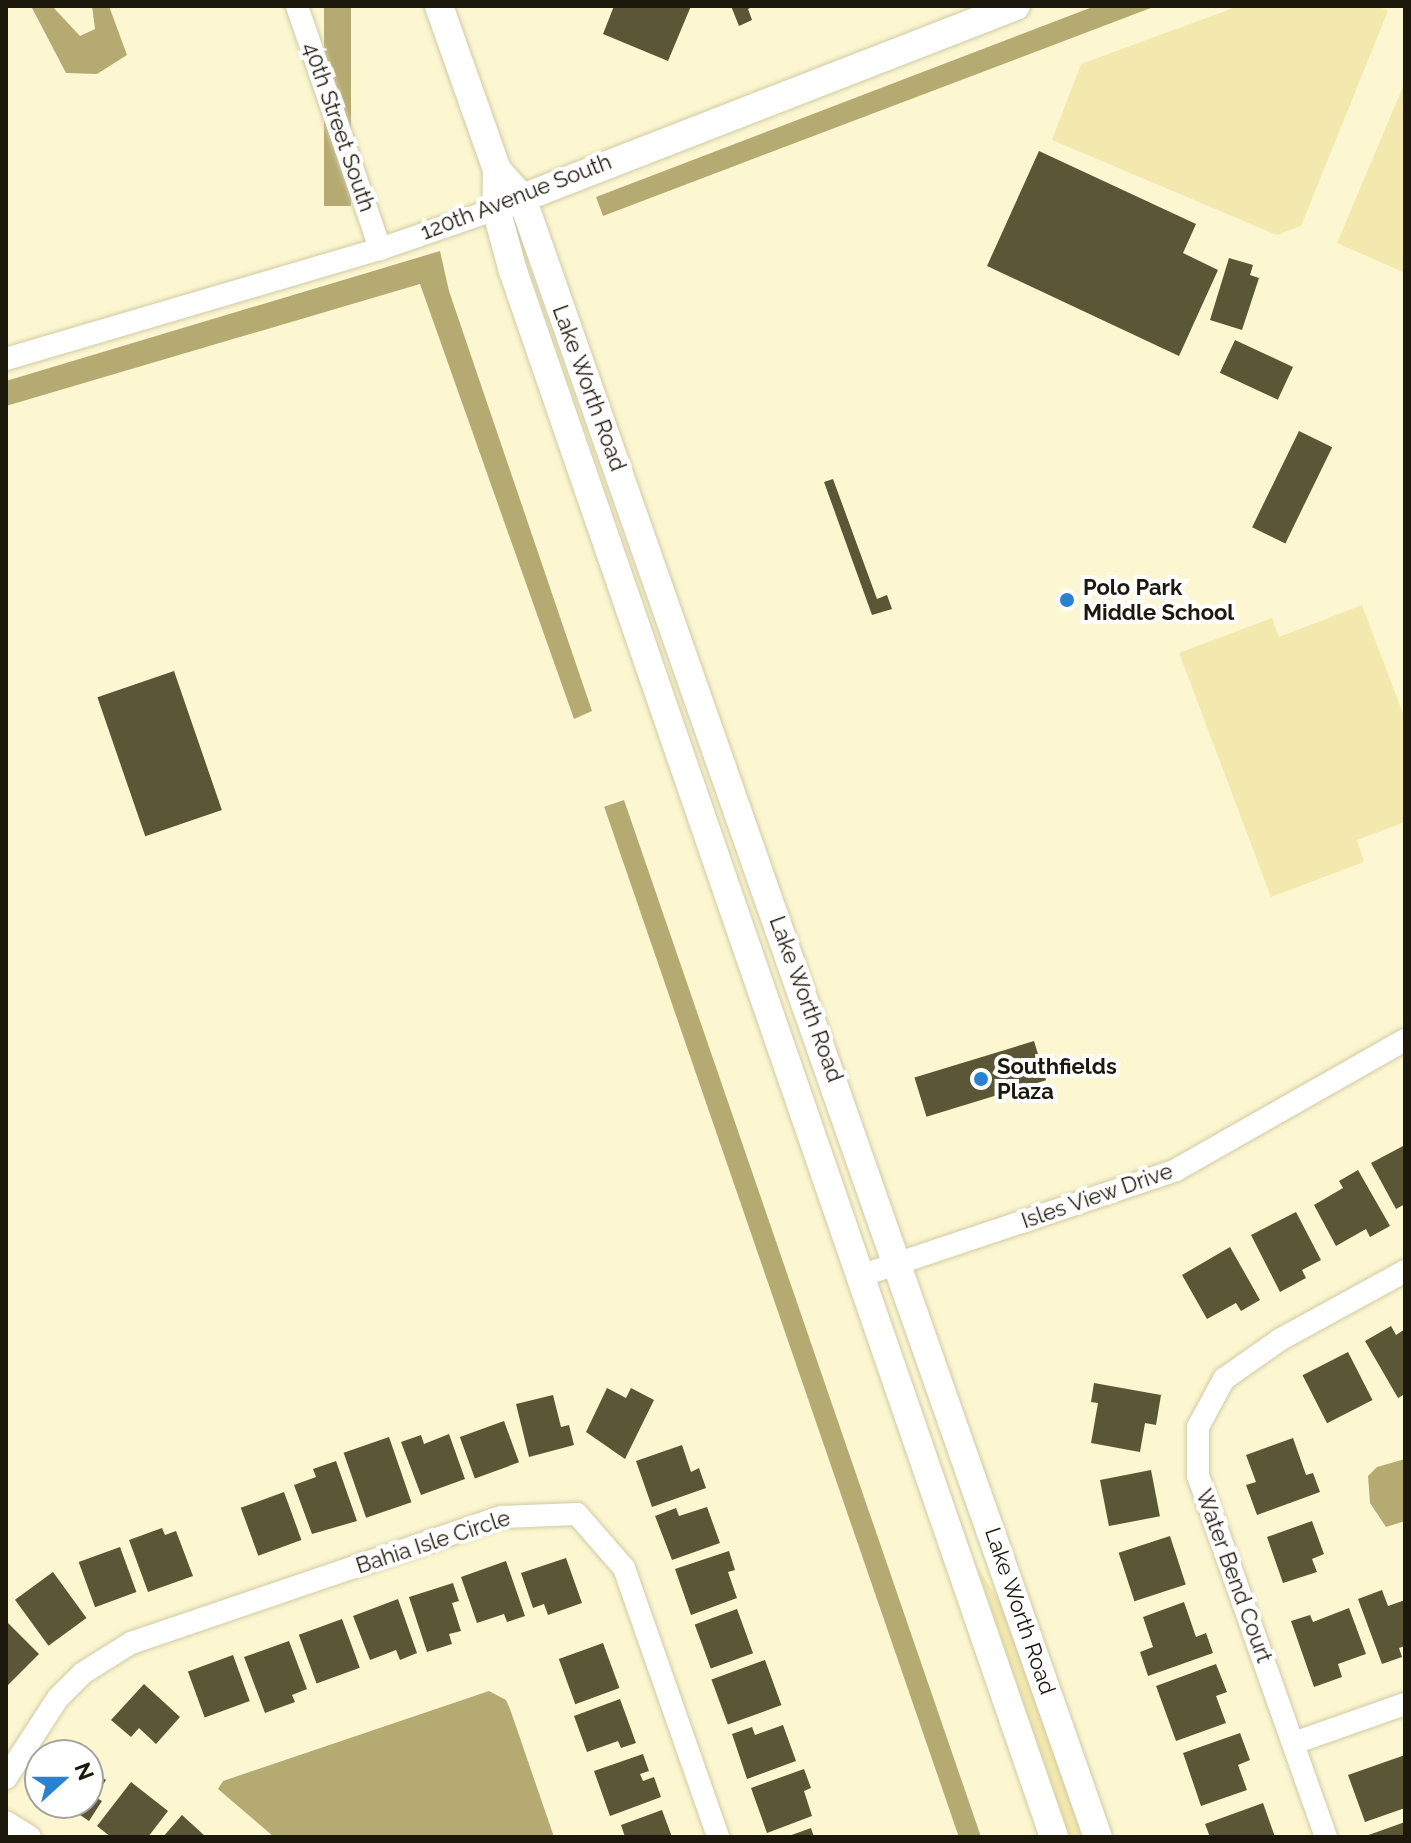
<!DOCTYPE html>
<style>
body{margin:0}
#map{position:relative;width:1411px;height:1843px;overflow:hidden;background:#fcf7d1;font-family:Raleway,sans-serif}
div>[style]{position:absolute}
.green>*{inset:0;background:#f3e9ae}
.water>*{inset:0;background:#b5ab72;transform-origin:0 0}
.building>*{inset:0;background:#5b5635;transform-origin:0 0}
.roads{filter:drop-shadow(0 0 2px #d0caa5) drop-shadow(0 0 2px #d0caa5)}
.minor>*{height:22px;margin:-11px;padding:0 11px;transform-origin:11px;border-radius:11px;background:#fff}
.tertiary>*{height:28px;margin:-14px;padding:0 14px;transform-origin:14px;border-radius:14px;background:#fff}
.dots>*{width:22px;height:22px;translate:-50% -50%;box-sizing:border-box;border:4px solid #fff;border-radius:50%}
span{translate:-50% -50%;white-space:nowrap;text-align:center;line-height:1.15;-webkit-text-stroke:8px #fff;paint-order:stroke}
.street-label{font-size:22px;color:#1c190c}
.poi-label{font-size:22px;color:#1c190c;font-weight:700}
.left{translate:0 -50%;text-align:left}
.frame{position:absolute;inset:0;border:8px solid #1c190c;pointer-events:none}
.north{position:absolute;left:24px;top:1739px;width:80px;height:80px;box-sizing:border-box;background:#fff;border:2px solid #a4a39e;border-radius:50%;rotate:69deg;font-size:22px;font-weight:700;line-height:32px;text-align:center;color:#1c190c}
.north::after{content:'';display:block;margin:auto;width:28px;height:36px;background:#2a81cf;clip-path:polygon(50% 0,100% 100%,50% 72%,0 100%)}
</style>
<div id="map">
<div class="green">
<i style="clip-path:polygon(1239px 6px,1378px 6px,1388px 11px,1301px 226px,1277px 235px,1052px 140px,1081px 64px)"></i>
<i style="clip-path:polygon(1405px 82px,1405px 273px,1337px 243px)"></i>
<i style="clip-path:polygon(1362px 605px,1405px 719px,1405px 822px,1357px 840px,1364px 862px,1271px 897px,1179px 653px,1272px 618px,1279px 637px)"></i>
<i style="clip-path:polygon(977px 1567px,1005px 1609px,1082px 1837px,1070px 1837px)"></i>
</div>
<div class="water">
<i style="clip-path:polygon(31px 6px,52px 6px,80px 36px,95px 29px,92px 6px,109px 6px,127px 55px,97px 74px,66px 73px)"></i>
<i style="left:324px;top:6px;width:27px;height:200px"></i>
<i style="clip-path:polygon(1095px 6px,1156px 6px,603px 216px,596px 197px)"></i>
<i style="clip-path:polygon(440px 251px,449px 291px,592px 711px,574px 719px,420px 284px,6px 406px,6px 381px)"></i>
<i style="left:624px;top:800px;width:1097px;height:21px;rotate:71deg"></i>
<i style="clip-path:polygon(1405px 1459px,1405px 1521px,1386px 1527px,1370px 1503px,1368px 1476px,1377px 1467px)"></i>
<i style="clip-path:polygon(489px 1691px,506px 1700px,510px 1709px,554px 1837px,274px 1837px,218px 1789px,223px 1781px)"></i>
</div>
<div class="building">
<i style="clip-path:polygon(614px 6px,691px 6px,668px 61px,603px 34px)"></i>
<i style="clip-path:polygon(731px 6px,754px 6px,748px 9px,752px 20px,739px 26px)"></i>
<i style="clip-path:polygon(1039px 151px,1196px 224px,1183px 253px,1218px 270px,1179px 356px,987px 266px)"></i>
<i style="clip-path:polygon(1229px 258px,1253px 265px,1250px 275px,1259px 278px,1242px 330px,1210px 320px)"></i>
<i style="left:1235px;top:340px;width:64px;height:36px;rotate:25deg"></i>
<i style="left:1299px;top:431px;width:37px;height:107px;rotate:26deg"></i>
<i style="clip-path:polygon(833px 479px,877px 599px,887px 595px,892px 609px,872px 615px,824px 482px)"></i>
<i style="left:174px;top:671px;width:147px;height:81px;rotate:71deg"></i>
<i style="left:1034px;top:1041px;width:41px;height:125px;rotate:73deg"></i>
<i style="clip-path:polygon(1405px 1145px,1405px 1204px,1396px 1209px,1371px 1163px)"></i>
<i style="clip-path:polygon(1358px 1170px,1390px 1226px,1370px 1237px,1366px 1229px,1336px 1246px,1314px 1205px,1343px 1188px,1339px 1181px)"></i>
<i style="clip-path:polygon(1296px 1212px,1321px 1260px,1302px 1270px,1306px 1278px,1280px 1292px,1251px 1235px)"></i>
<i style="clip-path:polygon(1230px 1247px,1260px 1300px,1241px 1311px,1236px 1303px,1207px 1319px,1182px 1275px)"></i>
<i style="clip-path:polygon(1391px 1326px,1396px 1335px,1405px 1329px,1405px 1394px,1398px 1398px,1365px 1341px)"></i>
<i style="left:1348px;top:1352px;width:54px;height:51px;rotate:63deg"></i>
<i style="clip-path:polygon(1094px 1383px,1161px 1395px,1156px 1425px,1145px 1423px,1140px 1452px,1091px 1443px,1098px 1403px,1091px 1402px)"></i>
<i style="clip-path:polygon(607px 1388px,626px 1398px,631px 1388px,654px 1400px,625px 1459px,586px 1432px)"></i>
<i style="clip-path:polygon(553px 1395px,561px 1427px,569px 1425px,574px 1445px,529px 1457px,516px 1404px)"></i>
<i style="left:504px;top:1421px;width:44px;height:47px;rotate:70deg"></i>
<i style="clip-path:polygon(449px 1434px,465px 1479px,421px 1495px,401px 1442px,421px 1435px,424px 1444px)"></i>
<i style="left:389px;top:1437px;width:69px;height:48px;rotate:71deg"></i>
<i style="clip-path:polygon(1293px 1438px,1306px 1475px,1313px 1473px,1320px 1492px,1257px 1515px,1246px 1485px,1256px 1482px,1246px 1455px)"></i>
<i style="clip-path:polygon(682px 1445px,691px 1472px,699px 1468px,706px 1488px,652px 1507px,636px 1461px)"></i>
<i style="clip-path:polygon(336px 1461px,357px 1521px,312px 1534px,294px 1485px,316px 1477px,313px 1469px)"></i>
<i style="left:1151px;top:1470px;width:47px;height:52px;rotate:79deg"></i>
<i style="left:284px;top:1492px;width:51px;height:46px;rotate:70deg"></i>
<i style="clip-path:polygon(707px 1507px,720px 1543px,672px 1560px,655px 1516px,676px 1508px,679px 1516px)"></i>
<i style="clip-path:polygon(1312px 1521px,1324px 1554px,1312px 1559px,1317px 1572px,1283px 1583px,1267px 1537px)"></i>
<i style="clip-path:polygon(162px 1528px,165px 1535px,176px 1531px,193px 1576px,148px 1592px,129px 1540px)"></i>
<i style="left:1170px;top:1536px;width:51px;height:54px;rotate:72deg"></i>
<i style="left:120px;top:1547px;width:48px;height:44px;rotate:70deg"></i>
<i style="clip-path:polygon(729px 1551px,735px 1570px,728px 1572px,737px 1598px,691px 1615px,675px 1569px)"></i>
<i style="clip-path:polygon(566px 1558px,582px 1603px,548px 1615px,544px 1604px,533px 1608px,521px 1573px)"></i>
<i style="clip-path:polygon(506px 1561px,525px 1616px,507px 1622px,504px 1614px,477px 1623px,461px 1577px)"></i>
<i style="left:53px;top:1572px;width:57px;height:47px;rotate:54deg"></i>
<i style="clip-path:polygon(453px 1583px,459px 1601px,452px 1603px,461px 1631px,449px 1634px,452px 1644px,427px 1652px,409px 1597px)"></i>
<i style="clip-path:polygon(1382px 1590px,1388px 1606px,1405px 1600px,1405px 1646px,1399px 1648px,1402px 1657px,1382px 1664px,1358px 1599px)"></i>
<i style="clip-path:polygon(398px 1599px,417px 1653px,400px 1660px,396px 1650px,370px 1660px,353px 1616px)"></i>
<i style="clip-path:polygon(1184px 1602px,1196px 1637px,1206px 1633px,1213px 1653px,1148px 1676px,1140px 1652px,1153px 1647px,1143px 1617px)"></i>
<i style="clip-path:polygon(1349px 1608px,1366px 1654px,1338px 1664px,1342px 1677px,1314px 1687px,1291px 1621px,1310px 1615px,1313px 1622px)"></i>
<i style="left:737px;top:1609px;width:47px;height:45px;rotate:70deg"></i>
<i style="left:342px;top:1619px;width:52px;height:46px;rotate:70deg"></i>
<i style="clip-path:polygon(6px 1621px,39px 1654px,6px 1687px)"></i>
<i style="clip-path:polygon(289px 1641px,307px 1689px,292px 1695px,295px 1702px,265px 1713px,244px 1657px)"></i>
<i style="left:603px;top:1643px;width:48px;height:47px;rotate:70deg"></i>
<i style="left:233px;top:1655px;width:49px;height:48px;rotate:70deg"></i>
<i style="left:765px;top:1660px;width:48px;height:57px;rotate:70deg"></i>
<i style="clip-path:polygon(1216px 1664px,1227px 1692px,1216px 1696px,1226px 1723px,1176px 1741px,1156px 1686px)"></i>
<i style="clip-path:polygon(144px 1684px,180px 1717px,156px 1744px,139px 1728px,131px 1737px,111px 1720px)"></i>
<i style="clip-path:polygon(620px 1699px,636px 1743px,621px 1748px,618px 1741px,587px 1752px,574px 1716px)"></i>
<i style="clip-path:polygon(783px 1725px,796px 1761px,747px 1779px,732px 1734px,752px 1727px,755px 1735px)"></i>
<i style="clip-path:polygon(1240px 1733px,1250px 1760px,1238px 1765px,1247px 1790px,1201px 1806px,1183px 1753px)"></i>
<i style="clip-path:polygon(643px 1754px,649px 1771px,640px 1774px,643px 1781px,654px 1777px,661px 1797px,610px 1816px,594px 1771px)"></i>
<i style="clip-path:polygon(1405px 1755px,1405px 1808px,1365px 1822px,1348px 1775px)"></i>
<i style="clip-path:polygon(88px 1767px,106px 1780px,95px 1797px,102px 1801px,89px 1821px,62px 1803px,88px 1803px)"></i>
<i style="clip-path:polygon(804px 1769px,811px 1788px,804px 1791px,812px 1816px,767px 1833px,751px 1788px)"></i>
<i style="clip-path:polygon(131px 1782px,168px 1811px,148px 1837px,111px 1837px,97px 1826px)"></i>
<i style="clip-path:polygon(1263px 1803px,1275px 1837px,1210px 1837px,1205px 1824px)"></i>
<i style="clip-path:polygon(662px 1810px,672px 1837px,625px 1837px,621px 1825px)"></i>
<i style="clip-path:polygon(182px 1815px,206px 1837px,163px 1837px)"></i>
<i style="clip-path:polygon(1405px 1822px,1405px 1837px,1363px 1837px)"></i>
<i style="clip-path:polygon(811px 1828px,814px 1837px,786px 1837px)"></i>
</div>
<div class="roads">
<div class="minor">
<i style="left:297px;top:6px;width:257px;rotate:71.1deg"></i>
<i style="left:6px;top:359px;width:390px;rotate:-16.4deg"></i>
<i style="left:380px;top:249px;width:123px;rotate:-19deg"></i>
<i style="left:860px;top:1276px;width:333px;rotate:-18.5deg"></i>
<i style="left:1176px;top:1170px;width:263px;rotate:-29.6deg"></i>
<i style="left:1294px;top:1743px;width:118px;rotate:-19.4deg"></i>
<i style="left:6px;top:1778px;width:95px;rotate:-57deg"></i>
<i style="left:58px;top:1698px;width:35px;rotate:-45deg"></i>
<i style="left:83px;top:1673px;width:57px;rotate:-32deg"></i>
<i style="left:131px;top:1643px;width:392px;rotate:-18.8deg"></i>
<i style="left:502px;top:1517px;width:75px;rotate:-2.3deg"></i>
<i style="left:577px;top:1514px;width:72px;rotate:49deg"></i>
<i style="left:624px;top:1568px;width:285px;rotate:70.7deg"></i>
<i style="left:6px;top:1822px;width:28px;rotate:32deg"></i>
<i style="left:1326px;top:1837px;width:383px;rotate:-109.5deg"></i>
<i style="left:1198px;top:1476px;width:49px;rotate:-90deg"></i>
<i style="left:1198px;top:1427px;width:55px;rotate:-61.6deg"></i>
<i style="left:1224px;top:1379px;width:70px;rotate:-35.1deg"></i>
<i style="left:1281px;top:1339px;width:141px;rotate:-28.7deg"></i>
</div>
<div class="tertiary">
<i style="left:439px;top:6px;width:174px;rotate:70.5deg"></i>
<i style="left:497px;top:170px;width:39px;rotate:91deg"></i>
<i style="left:496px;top:209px;width:64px;rotate:74.7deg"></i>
<i style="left:513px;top:271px;width:1657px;rotate:70.94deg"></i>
<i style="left:497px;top:170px;width:38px;rotate:48deg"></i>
<i style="left:522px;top:198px;width:1737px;rotate:70.64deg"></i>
<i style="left:507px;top:204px;width:546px;rotate:-21.26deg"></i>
</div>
</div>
<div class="dots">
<i style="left:1067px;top:600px;background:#2a81cf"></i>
<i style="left:981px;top:1079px;background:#2a81cf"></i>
</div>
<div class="street-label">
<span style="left:339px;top:127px;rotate:71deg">40th Street South</span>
<span style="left:516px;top:197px;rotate:-21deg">120th Avenue South</span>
<span style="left:589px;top:388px;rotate:70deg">Lake Worth Road</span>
<span style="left:806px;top:999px;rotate:70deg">Lake Worth Road</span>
<span style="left:1097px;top:1196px;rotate:-19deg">Isles View Drive</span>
<span style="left:433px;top:1542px;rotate:-18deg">Bahia Isle Circle</span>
<span style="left:1234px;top:1576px;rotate:70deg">Water Bend Court</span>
<span style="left:1020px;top:1611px;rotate:71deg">Lake Worth Road</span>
</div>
<div class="poi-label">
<span class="left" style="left:1083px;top:600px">Polo Park<br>Middle School</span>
<span class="left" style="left:997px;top:1079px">Southfields<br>Plaza</span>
</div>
<div class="frame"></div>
<div class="north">N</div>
</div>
